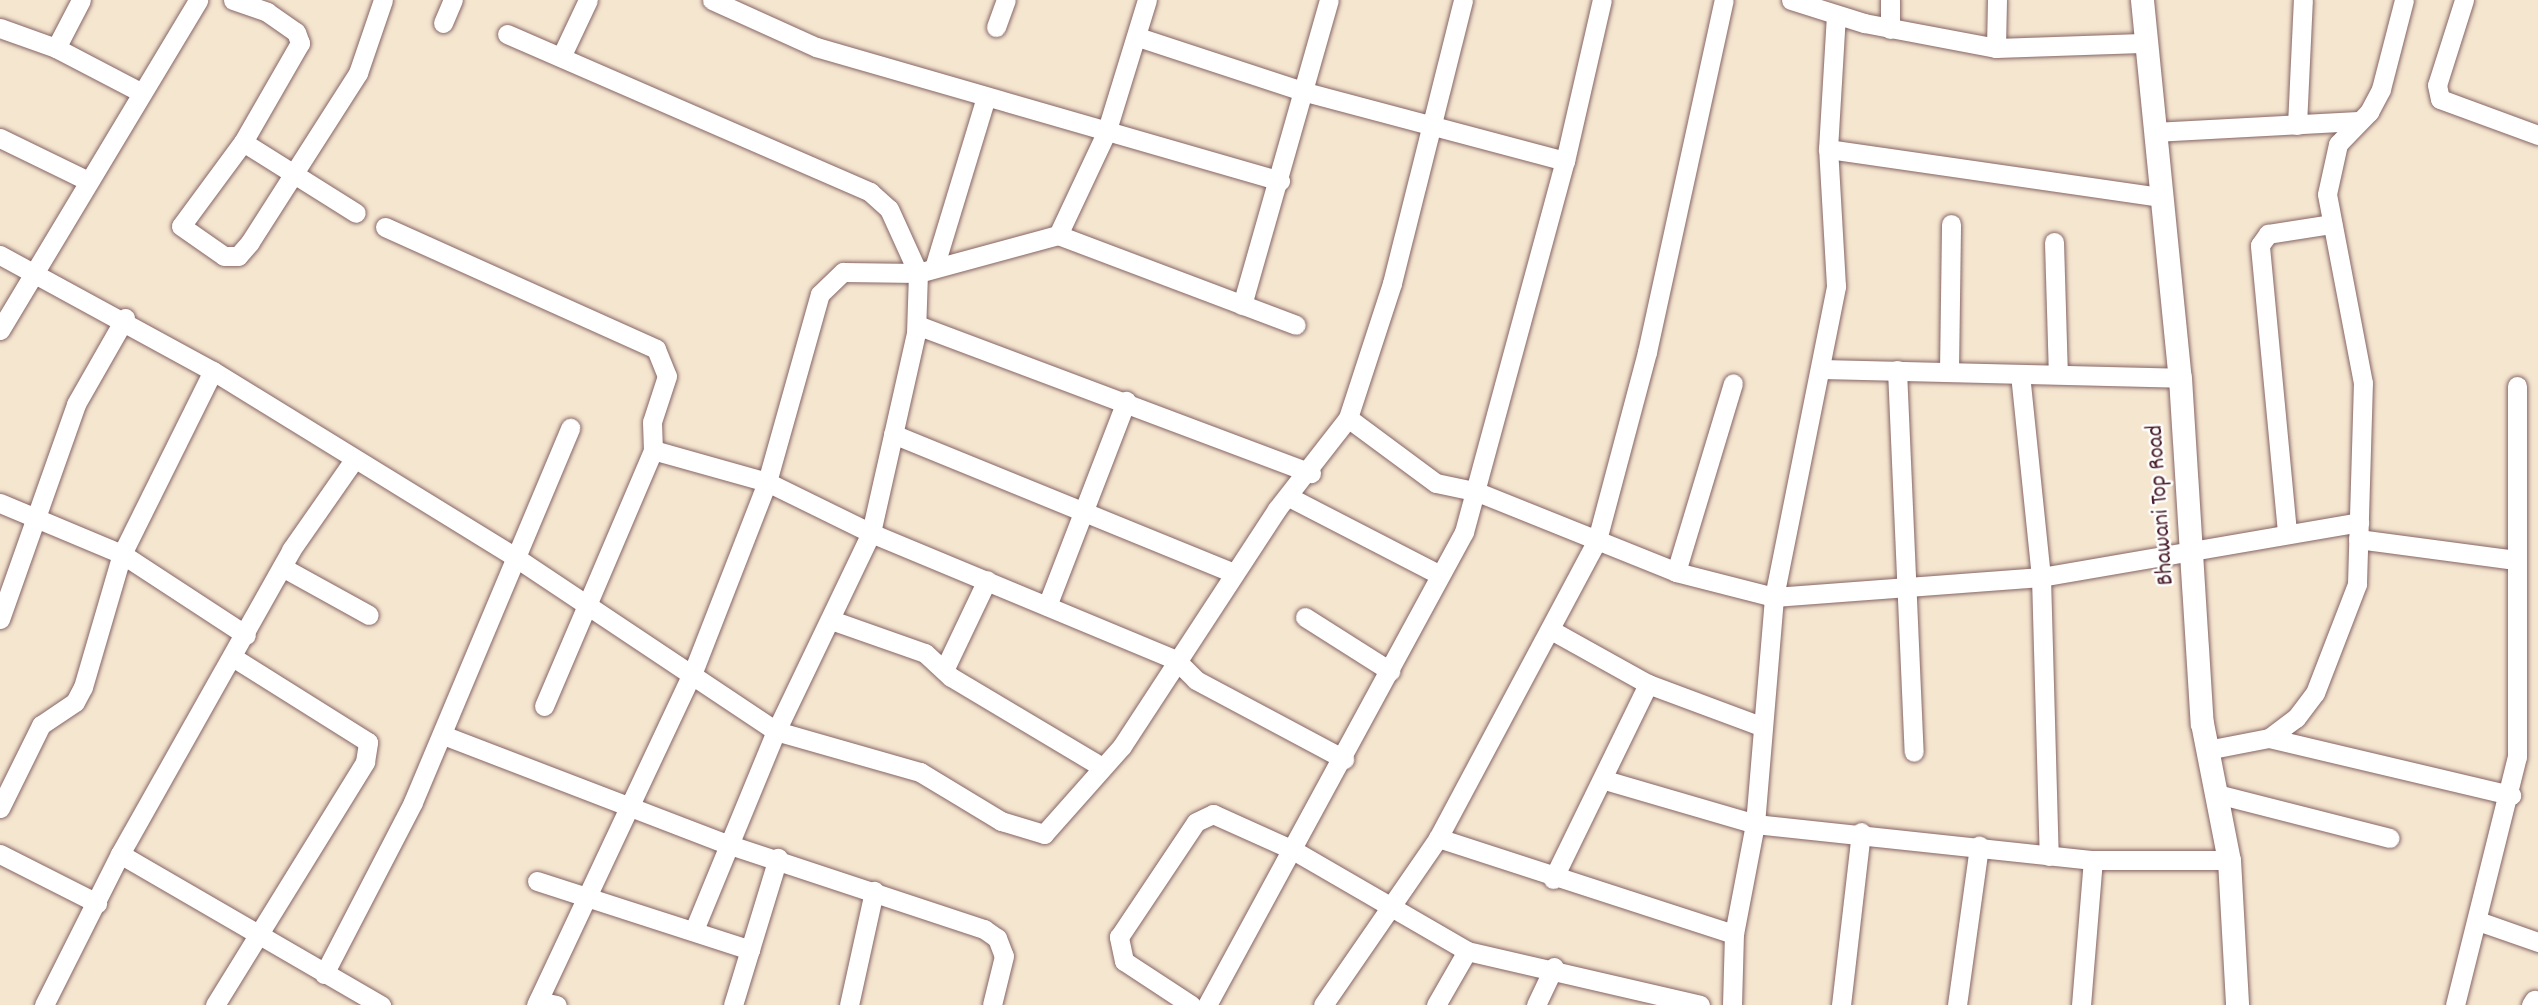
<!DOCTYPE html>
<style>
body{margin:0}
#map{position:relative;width:2538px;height:1005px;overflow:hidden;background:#f5e6d0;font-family:Dekko,sans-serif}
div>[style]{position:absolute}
.roads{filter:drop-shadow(0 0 2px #866565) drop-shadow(0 0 2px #866565)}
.minor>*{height:19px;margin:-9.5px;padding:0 9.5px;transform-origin:9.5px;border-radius:9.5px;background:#fff}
.tertiary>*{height:23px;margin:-11.5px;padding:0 11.5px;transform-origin:11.5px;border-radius:11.5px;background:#fff}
span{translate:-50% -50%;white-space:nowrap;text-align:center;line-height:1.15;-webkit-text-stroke:5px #fff;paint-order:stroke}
.street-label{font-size:24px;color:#4a1f2b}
</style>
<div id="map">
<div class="roads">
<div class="minor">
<i style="left:233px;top:0;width:36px;rotate:19deg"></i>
<i style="left:267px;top:12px;width:35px;rotate:35deg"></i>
<i style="left:296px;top:32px;width:12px;rotate:70deg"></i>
<i style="left:300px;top:43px;width:114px;rotate:119.9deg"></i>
<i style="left:243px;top:142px;width:104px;rotate:126.4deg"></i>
<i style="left:181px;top:226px;width:52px;rotate:34.9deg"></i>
<i style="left:224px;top:256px;width:14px"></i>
<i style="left:238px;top:256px;width:18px;rotate:-49deg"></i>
<i style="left:250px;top:242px;width:201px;rotate:-57.4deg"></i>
<i style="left:358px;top:73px;width:77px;rotate:-71.1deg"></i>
<i style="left:712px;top:0;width:114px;rotate:24.3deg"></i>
<i style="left:816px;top:47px;width:483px;rotate:16.1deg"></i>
<i style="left:1791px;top:0;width:77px;rotate:17.5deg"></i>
<i style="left:1864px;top:23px;width:134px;rotate:10.7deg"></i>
<i style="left:1996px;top:48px;width:146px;rotate:-2deg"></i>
<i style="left:2464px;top:0;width:89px;rotate:107.6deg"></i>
<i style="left:2437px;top:85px;width:14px;rotate:78deg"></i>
<i style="left:2440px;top:99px;width:104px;rotate:20.2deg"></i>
<i style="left:443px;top:23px;width:25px;rotate:-67deg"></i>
<i style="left:996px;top:27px;width:29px;rotate:-70deg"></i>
<i style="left:0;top:28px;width:59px;rotate:19.7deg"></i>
<i style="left:56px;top:48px;width:97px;rotate:27.6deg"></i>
<i style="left:1890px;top:29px;width:29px;rotate:-90deg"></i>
<i style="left:507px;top:34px;width:396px;rotate:23.5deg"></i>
<i style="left:870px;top:192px;width:25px;rotate:42deg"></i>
<i style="left:889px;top:209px;width:70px;rotate:65.6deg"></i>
<i style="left:918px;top:273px;width:60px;rotate:91.9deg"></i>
<i style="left:916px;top:333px;width:205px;rotate:102.7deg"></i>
<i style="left:871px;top:533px;width:220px;rotate:115.6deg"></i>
<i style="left:776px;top:731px;width:215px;rotate:112.4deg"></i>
<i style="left:1138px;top:37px;width:173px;rotate:18.2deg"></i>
<i style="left:1302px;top:91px;width:272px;rotate:14.9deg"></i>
<i style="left:56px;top:48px;width:54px;rotate:-62.5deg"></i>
<i style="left:1996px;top:48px;width:48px;rotate:-88.8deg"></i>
<i style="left:561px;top:57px;width:63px;rotate:-64.7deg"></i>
<i style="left:2297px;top:125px;width:125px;rotate:-87.3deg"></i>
<i style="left:2154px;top:132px;width:204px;rotate:-3.1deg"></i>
<i style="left:0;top:138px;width:96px;rotate:26deg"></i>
<i style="left:243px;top:142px;width:133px;rotate:32.1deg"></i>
<i style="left:1828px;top:149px;width:336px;rotate:8.2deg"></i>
<i style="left:385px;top:227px;width:297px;rotate:24.2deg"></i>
<i style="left:656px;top:349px;width:29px;rotate:68deg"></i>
<i style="left:667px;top:376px;width:48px;rotate:108.1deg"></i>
<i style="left:652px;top:422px;width:28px;rotate:88deg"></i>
<i style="left:1058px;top:235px;width:254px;rotate:20.7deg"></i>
<i style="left:2054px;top:242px;width:132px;rotate:88.3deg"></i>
<i style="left:0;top:255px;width:243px;rotate:28.6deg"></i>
<i style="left:213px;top:371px;width:358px;rotate:31.6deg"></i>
<i style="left:518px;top:559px;width:310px;rotate:33.7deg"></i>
<i style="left:776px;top:731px;width:150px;rotate:15.9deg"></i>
<i style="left:920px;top:772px;width:95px;rotate:31.2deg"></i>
<i style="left:1001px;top:821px;width:45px;rotate:16.8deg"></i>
<i style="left:1044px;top:834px;width:118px;rotate:-48.4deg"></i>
<i style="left:1122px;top:746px;width:283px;rotate:-56.8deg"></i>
<i style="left:1277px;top:509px;width:115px;rotate:-52deg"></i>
<i style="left:1348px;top:418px;width:142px;rotate:-71.9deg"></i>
<i style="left:1392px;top:283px;width:292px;rotate:-75.9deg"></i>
<i style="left:934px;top:268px;width:179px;rotate:-73.1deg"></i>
<i style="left:1242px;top:305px;width:317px;rotate:-74.1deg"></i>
<i style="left:917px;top:325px;width:421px;rotate:20.6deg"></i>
<i style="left:0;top:330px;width:385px;rotate:-59deg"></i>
<i style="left:1821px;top:369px;width:359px;rotate:1.4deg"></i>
<i style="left:1897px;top:370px;width:382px;rotate:87.5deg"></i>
<i style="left:1949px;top:371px;width:147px;rotate:-89.2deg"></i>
<i style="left:2020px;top:374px;width:204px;rotate:84.1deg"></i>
<i style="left:2041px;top:577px;width:279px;rotate:88.4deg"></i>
<i style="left:1348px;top:418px;width:109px;rotate:36.5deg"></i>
<i style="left:1436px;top:483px;width:40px;rotate:12deg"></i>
<i style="left:1475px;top:491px;width:217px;rotate:21.9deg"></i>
<i style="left:1676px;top:572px;width:101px;rotate:14.3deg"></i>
<i style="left:1774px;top:597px;width:268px;rotate:-4.3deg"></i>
<i style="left:2041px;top:577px;width:323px;rotate:-9.8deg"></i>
<i style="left:893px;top:434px;width:367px;rotate:22.2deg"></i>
<i style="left:1289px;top:497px;width:170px;rotate:27.3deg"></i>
<i style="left:0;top:503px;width:132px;rotate:22.7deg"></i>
<i style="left:122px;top:554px;width:148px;rotate:33.2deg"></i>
<i style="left:2287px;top:532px;width:288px;rotate:-95.4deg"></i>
<i style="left:2260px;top:245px;width:14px;rotate:-54deg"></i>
<i style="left:2268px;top:234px;width:65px;rotate:-8.9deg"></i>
<i style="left:2358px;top:539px;width:159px;rotate:7.6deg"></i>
<i style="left:282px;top:567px;width:99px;rotate:28.9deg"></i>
<i style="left:1676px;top:572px;width:197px;rotate:-73.2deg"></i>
<i style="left:1047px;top:606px;width:220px;rotate:-68.9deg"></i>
<i style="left:1305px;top:617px;width:101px;rotate:32.4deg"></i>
<i style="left:0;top:619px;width:228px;rotate:-70.5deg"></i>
<i style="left:76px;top:404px;width:99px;rotate:-60.3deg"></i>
<i style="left:834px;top:621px;width:96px;rotate:19.4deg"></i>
<i style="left:925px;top:653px;width:35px;rotate:43deg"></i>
<i style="left:951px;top:677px;width:176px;rotate:30.8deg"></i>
<i style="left:1551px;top:630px;width:111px;rotate:29.1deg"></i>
<i style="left:1648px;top:684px;width:117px;rotate:20.4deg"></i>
<i style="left:946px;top:666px;width:95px;rotate:-64.5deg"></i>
<i style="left:544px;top:706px;width:278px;rotate:-66.9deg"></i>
<i style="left:653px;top:450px;width:118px;rotate:15.7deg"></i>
<i style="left:767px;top:482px;width:116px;rotate:26.1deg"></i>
<i style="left:871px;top:533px;width:330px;rotate:22.6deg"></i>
<i style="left:1176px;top:660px;width:28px;rotate:45deg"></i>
<i style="left:1196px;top:680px;width:168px;rotate:28.1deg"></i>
<i style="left:443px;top:735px;width:307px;rotate:21deg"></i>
<i style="left:730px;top:845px;width:268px;rotate:18.3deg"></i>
<i style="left:984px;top:929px;width:16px;rotate:35deg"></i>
<i style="left:997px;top:938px;width:19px;rotate:69deg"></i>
<i style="left:1004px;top:956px;width:50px;rotate:103.8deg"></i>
<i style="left:2269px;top:738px;width:249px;rotate:13.3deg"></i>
<i style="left:2207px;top:750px;width:63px;rotate:-11deg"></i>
<i style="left:2269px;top:738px;width:34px;rotate:-37deg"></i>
<i style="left:2296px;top:718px;width:31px;rotate:-53deg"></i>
<i style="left:2315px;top:693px;width:117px;rotate:-68.9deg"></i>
<i style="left:2357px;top:584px;width:201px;rotate:-88.3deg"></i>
<i style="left:2363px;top:383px;width:192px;rotate:-100.8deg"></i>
<i style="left:2327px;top:194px;width:51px;rotate:-77.6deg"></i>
<i style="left:2338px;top:144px;width:45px;rotate:-45.9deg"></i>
<i style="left:2369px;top:112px;width:26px;rotate:-62deg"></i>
<i style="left:2381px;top:89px;width:92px;rotate:-75.5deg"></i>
<i style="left:1605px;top:780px;width:156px;rotate:16.3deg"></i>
<i style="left:1755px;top:824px;width:340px;rotate:6.1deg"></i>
<i style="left:2093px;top:860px;width:136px"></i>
<i style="left:2217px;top:794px;width:178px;rotate:14.3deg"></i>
<i style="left:0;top:808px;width:93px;rotate:-63.7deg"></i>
<i style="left:41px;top:725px;width:41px;rotate:-34.1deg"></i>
<i style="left:75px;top:702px;width:17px;rotate:-62deg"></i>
<i style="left:83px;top:687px;width:139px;rotate:-73.7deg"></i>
<i style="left:122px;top:554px;width:204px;rotate:-63.6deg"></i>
<i style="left:1438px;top:838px;width:311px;rotate:18deg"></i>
<i style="left:0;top:854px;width:109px;rotate:26.8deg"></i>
<i style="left:120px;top:854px;width:302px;rotate:30.1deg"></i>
<i style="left:1553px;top:879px;width:217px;rotate:-64deg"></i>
<i style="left:537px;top:881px;width:224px;rotate:17.9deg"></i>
<i style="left:2478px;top:921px;width:64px;rotate:19.3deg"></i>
<i style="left:324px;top:974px;width:194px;rotate:-62.6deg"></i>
<i style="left:413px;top:802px;width:406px;rotate:-67.2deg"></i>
<i style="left:538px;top:1001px;width:19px;rotate:12deg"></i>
<i style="left:44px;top:1005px;width:169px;rotate:-63.3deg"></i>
<i style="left:120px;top:854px;width:349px;rotate:-60.6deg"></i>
<i style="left:291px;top:550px;width:108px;rotate:-55.1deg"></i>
<i style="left:215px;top:1005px;width:286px;rotate:-58.3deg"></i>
<i style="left:365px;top:762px;width:20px;rotate:-81deg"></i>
<i style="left:368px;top:742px;width:158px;rotate:-147.9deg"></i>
<i style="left:536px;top:1005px;width:368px;rotate:-64.8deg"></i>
<i style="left:693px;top:672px;width:204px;rotate:-68.7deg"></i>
<i style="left:767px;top:482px;width:195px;rotate:-74.3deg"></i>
<i style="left:820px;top:294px;width:32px;rotate:-44deg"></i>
<i style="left:843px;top:272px;width:75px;rotate:0.8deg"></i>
<i style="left:918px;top:273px;width:145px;rotate:-15.2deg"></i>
<i style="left:1058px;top:235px;width:113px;rotate:-64.8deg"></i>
<i style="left:1106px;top:133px;width:139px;rotate:-72.9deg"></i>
<i style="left:733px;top:1005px;width:154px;rotate:-73deg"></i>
<i style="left:849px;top:1005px;width:117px;rotate:-77.6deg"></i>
<i style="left:1191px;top:1005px;width:80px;rotate:-146.7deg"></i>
<i style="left:1124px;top:961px;width:25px;rotate:-102deg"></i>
<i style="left:1119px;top:937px;width:138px;rotate:-56.2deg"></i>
<i style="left:1196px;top:822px;width:19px;rotate:-25deg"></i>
<i style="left:1213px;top:814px;width:88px;rotate:24.2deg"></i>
<i style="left:1293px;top:850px;width:201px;rotate:30.1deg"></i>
<i style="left:1467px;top:951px;width:239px;rotate:13deg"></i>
<i style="left:1207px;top:1005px;width:538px;rotate:-61.48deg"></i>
<i style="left:1464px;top:532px;width:385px;rotate:-74.8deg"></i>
<i style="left:1565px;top:161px;width:165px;rotate:-77.1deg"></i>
<i style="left:1323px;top:1005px;width:203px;rotate:-55.4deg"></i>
<i style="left:1438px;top:838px;width:338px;rotate:-61.9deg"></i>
<i style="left:1597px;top:540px;width:195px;rotate:-75.1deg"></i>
<i style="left:1647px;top:352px;width:360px;rotate:-77.7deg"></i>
<i style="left:1436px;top:1005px;width:62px;rotate:-60.1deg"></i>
<i style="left:1536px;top:1005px;width:42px;rotate:-64.7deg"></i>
<i style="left:1732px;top:1005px;width:71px;rotate:-88.4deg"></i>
<i style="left:1734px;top:934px;width:112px;rotate:-79.2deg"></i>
<i style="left:1755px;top:824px;width:228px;rotate:-85.2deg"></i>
<i style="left:1774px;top:597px;width:317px;rotate:-78.7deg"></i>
<i style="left:1836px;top:286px;width:137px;rotate:-93.3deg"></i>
<i style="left:1828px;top:149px;width:133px;rotate:-86.6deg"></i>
<i style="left:1841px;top:1005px;width:174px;rotate:-83.4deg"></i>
<i style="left:1957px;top:1005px;width:161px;rotate:-82.1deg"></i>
<i style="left:2081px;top:1005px;width:145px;rotate:-85.3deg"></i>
<i style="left:2455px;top:1005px;width:256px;rotate:-76deg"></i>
<i style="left:2517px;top:757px;width:371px;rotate:-90deg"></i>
<i style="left:2531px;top:1005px;width:6px;rotate:-59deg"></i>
</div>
<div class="tertiary">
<i style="left:2142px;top:0;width:380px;rotate:84.3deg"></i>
<i style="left:2180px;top:378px;width:346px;rotate:86.4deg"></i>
<i style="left:2202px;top:723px;width:140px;rotate:78.9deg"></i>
<i style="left:2229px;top:860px;width:145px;rotate:86.8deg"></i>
</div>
</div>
<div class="street-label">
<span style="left:2162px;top:505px;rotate:-94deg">Bhawani Top Road</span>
</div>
</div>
